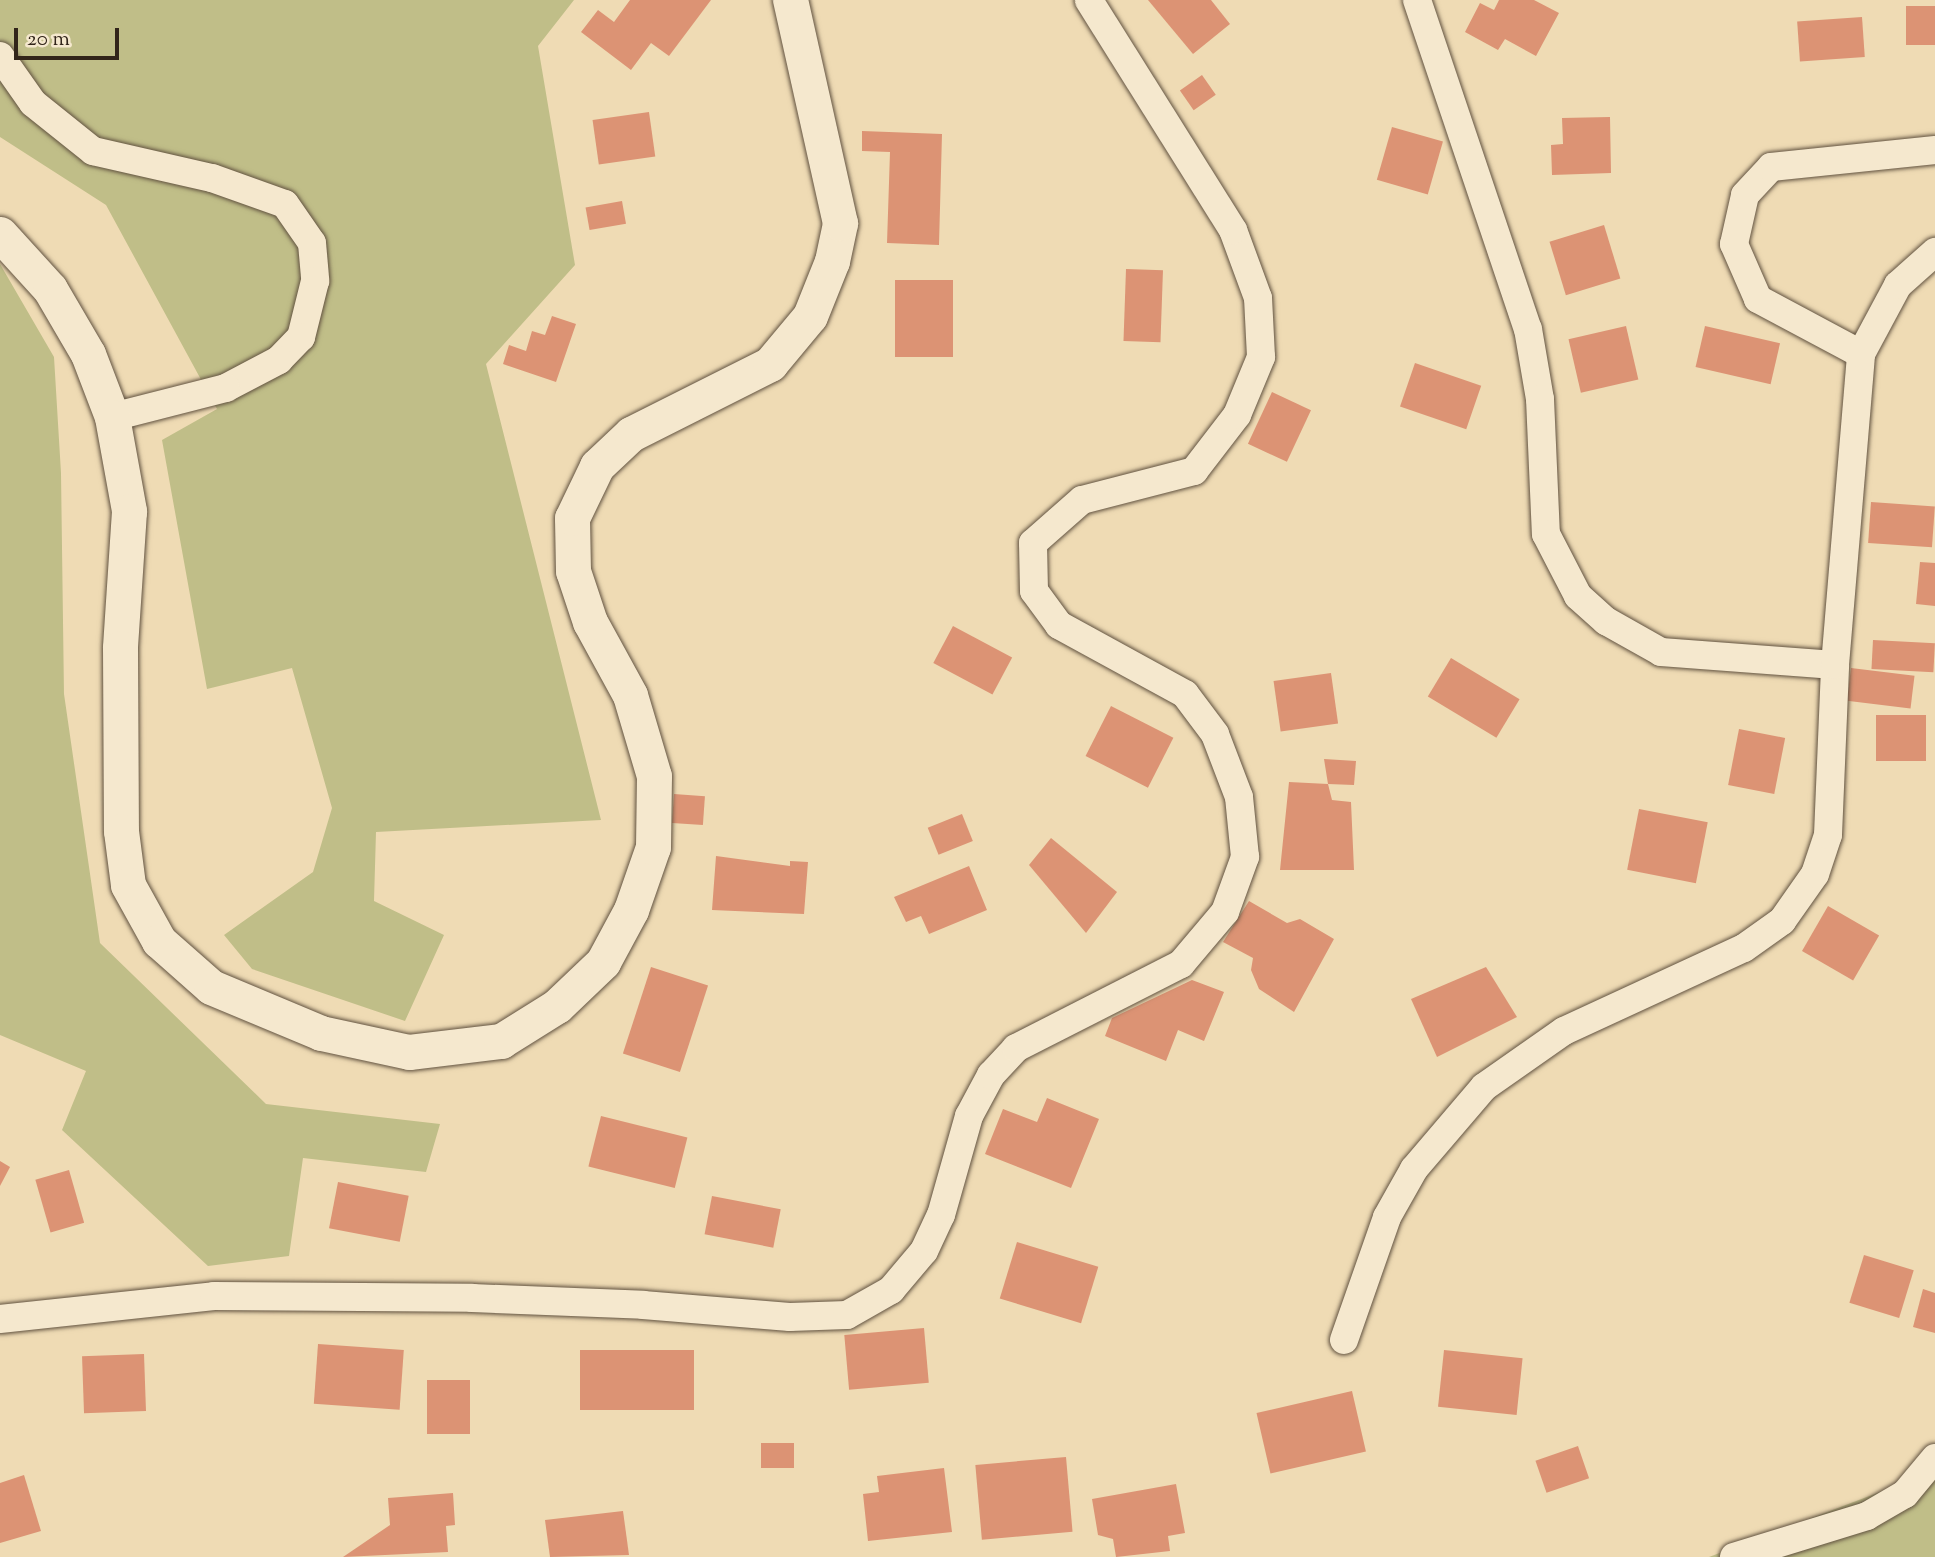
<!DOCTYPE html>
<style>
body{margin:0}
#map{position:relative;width:1935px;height:1557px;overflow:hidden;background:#efdbb4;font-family:"Sorts Mill Goudy",serif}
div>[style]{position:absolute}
.green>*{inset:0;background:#c0be88}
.building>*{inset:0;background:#dc9374;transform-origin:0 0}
.roads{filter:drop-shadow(0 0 2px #615240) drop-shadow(0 0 2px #615240)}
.minor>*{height:28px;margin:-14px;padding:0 14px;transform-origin:14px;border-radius:14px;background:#f5e8ce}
.tertiary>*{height:35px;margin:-17.5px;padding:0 17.5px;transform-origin:17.5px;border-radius:17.5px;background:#f5e8ce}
span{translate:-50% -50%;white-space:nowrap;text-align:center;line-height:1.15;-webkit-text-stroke:5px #f5e8ce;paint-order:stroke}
.scale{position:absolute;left:14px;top:28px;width:105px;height:32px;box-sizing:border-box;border:4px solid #32251a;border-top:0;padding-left:9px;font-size:21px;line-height:24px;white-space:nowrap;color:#32251a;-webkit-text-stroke:5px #f5e8ce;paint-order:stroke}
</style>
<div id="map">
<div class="green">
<i style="clip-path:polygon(0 0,574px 0,538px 46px,575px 265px,486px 364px,601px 820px,376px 832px,374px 901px,444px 935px,405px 1021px,252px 969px,224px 935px,313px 872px,332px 808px,292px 668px,207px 689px,162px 440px,217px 409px,106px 205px,0 137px)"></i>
<i style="clip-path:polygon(0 264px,54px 357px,61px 473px,64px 694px,100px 943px,266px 1104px,440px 1124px,426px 1172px,303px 1158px,289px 1256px,208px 1266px,62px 1130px,86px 1071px,0 1035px)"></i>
<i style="clip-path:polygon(1935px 1471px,1935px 1557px,1709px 1557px)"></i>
</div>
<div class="building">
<i style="clip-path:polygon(630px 0,711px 0,669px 56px,651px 43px,631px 70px,581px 32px,598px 10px,614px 22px)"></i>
<i style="clip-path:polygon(1148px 0,1211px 0,1230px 24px,1193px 54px)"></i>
<i style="clip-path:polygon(1499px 0,1534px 0,1559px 13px,1536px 56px,1505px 39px,1498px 50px,1465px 32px,1480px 3px,1494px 10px)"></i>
<i style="left:1935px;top:6px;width:39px;height:29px;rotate:90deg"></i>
<i style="left:1862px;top:17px;width:40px;height:65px;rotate:86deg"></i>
<i style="left:1202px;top:75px;width:24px;height:27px;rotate:55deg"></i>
<i style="left:649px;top:112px;width:45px;height:57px;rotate:82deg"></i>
<i style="clip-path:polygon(1610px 117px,1611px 173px,1552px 175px,1551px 145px,1563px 144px,1562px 118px)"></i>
<i style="left:1392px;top:127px;width:53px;height:55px;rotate:16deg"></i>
<i style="clip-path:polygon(862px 131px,942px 134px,939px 245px,887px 243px,890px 152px,862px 151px)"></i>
<i style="left:622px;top:201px;width:23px;height:37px;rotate:80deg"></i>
<i style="left:1604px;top:225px;width:56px;height:57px;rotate:73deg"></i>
<i style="left:1126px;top:269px;width:37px;height:72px;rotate:2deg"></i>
<i style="left:895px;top:280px;width:58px;height:77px"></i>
<i style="clip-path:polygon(552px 316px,576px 324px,556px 382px,503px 364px,509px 345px,526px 351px,532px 331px,545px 335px)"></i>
<i style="left:1626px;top:326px;width:55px;height:59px;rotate:77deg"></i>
<i style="left:1705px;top:326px;width:77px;height:42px;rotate:13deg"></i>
<i style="left:1415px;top:363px;width:70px;height:46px;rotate:19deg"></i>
<i style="left:1272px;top:392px;width:43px;height:57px;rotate:25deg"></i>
<i style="left:1871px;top:502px;width:64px;height:41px;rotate:4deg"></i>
<i style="clip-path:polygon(1920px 562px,1935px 563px,1935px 606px,1916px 604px)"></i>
<i style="left:953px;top:626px;width:67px;height:42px;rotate:28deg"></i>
<i style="left:1873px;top:640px;width:62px;height:29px;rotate:3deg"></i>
<i style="left:1451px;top:658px;width:80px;height:45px;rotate:31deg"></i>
<i style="left:1851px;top:668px;width:64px;height:33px;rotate:7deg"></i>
<i style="left:1331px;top:673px;width:51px;height:58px;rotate:82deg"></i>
<i style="left:1111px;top:706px;width:70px;height:56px;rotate:27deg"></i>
<i style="left:1876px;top:715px;width:50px;height:46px"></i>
<i style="left:1739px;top:729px;width:47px;height:57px;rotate:11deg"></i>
<i style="clip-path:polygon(1324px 759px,1356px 761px,1354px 785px,1328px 784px)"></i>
<i style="clip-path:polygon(1289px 782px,1328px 784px,1332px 800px,1351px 802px,1354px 870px,1280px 870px)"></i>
<i style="left:674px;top:794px;width:31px;height:29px;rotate:4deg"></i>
<i style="left:1639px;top:809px;width:70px;height:62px;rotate:11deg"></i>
<i style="left:962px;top:814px;width:29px;height:37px;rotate:68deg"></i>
<i style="clip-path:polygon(1051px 838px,1117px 892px,1086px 933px,1029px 865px)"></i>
<i style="clip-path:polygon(716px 856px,790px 866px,790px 861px,808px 862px,804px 914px,712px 910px)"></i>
<i style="clip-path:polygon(969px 866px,987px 910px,929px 934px,921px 916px,906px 922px,894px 897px)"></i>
<i style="clip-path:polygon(1249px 901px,1287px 923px,1300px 919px,1334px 939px,1294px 1012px,1259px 989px,1251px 970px,1253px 958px,1223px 942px)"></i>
<i style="left:1828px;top:906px;width:59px;height:52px;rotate:30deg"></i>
<i style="left:651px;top:967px;width:60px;height:91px;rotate:18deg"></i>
<i style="clip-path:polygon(1486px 967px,1517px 1017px,1437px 1057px,1411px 999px)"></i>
<i style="clip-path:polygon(1192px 980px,1224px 992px,1204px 1041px,1178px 1030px,1166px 1061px,1105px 1036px,1112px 1018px)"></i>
<i style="clip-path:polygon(1047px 1098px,1099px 1119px,1071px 1188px,985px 1154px,1003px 1109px,1037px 1122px)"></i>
<i style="left:601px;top:1116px;width:89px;height:52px;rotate:14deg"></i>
<i style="clip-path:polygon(0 1161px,10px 1167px,0 1186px)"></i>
<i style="left:69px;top:1170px;width:55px;height:35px;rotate:74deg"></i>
<i style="left:338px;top:1182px;width:72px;height:47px;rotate:11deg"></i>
<i style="left:712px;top:1196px;width:70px;height:39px;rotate:11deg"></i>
<i style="left:1017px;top:1242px;width:85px;height:59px;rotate:17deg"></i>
<i style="left:1864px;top:1255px;width:52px;height:50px;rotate:17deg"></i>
<i style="clip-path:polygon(1923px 1289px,1935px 1293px,1935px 1333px,1913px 1327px)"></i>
<i style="left:924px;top:1328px;width:55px;height:80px;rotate:85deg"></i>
<i style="left:318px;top:1344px;width:86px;height:60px;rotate:4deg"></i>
<i style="left:580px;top:1350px;width:114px;height:60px"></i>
<i style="left:1444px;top:1350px;width:79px;height:57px;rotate:6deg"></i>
<i style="left:144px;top:1354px;width:57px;height:62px;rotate:88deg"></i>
<i style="left:427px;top:1380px;width:43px;height:54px"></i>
<i style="left:1352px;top:1391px;width:62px;height:98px;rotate:77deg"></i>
<i style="left:794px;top:1443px;width:25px;height:33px;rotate:90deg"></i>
<i style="left:1578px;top:1446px;width:34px;height:45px;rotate:71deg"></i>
<i style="left:1066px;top:1457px;width:75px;height:91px;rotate:85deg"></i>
<i style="clip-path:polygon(944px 1468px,952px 1532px,868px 1541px,863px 1494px,879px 1492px,877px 1476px)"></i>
<i style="clip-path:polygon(24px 1475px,41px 1531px,0 1543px,0 1483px)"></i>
<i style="clip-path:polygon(1176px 1484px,1185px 1533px,1168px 1536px,1170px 1551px,1116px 1557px,1113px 1539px,1098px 1535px,1092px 1499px)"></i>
<i style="clip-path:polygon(453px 1493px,455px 1525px,446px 1526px,448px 1552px,343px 1557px,390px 1525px,388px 1498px)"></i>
<i style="clip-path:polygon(623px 1511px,629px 1555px,550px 1557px,545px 1520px)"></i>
</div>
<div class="roads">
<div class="minor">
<i style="left:1417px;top:0;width:347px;rotate:71.4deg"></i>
<i style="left:1528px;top:329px;width:71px;rotate:80.3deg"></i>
<i style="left:1540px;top:399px;width:135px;rotate:87.5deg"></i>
<i style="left:1546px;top:534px;width:70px;rotate:62.7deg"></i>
<i style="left:1578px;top:596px;width:38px;rotate:42deg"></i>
<i style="left:1606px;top:621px;width:63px;rotate:29.4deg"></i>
<i style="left:1661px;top:652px;width:174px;rotate:4.3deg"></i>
<i style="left:0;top:56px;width:57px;rotate:54.9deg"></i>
<i style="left:33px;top:103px;width:77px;rotate:38.7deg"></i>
<i style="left:93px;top:151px;width:122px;rotate:12.8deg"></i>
<i style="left:212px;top:178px;width:77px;rotate:19.6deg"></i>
<i style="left:285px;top:204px;width:47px;rotate:55.3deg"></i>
<i style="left:312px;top:243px;width:38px;rotate:85deg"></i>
<i style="left:315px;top:281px;width:58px;rotate:104deg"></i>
<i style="left:301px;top:337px;width:32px;rotate:134deg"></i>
<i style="left:279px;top:360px;width:60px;rotate:152.2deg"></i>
<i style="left:226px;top:388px;width:118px;rotate:165.7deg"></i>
<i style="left:1861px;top:354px;width:117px;rotate:-151.9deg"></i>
<i style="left:1758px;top:299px;width:60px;rotate:-113.6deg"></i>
<i style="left:1734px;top:244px;width:50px;rotate:-77.3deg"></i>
<i style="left:1745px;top:195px;width:38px;rotate:-47deg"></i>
<i style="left:1771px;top:167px;width:165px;rotate:-5.9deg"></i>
<i style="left:0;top:1319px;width:215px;rotate:-6.1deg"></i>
<i style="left:214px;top:1296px;width:258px;rotate:0.4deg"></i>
<i style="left:472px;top:1298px;width:171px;rotate:2.3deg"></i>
<i style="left:643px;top:1305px;width:147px;rotate:4.7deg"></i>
<i style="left:790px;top:1317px;width:57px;rotate:-2deg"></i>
<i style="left:847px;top:1315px;width:51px;rotate:-29.6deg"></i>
<i style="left:891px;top:1290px;width:51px;rotate:-49.8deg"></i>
<i style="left:924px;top:1251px;width:40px;rotate:-65deg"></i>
<i style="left:941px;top:1215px;width:103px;rotate:-74.2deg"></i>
<i style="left:969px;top:1116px;width:47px;rotate:-61.8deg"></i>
<i style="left:991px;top:1075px;width:37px;rotate:-47deg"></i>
<i style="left:1016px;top:1048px;width:185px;rotate:-27deg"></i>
<i style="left:1181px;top:964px;width:68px;rotate:-49.8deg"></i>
<i style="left:1225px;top:912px;width:59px;rotate:-70deg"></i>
<i style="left:1245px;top:857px;width:60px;rotate:-95.7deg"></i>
<i style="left:1239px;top:797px;width:67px;rotate:-110.9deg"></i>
<i style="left:1215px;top:734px;width:50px;rotate:-126.9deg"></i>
<i style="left:1185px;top:694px;width:144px;rotate:-151.3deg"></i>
<i style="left:1059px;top:625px;width:42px;rotate:-126.3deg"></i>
<i style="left:1034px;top:591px;width:48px;rotate:-91.2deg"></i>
<i style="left:1033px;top:543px;width:65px;rotate:-41.3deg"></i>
<i style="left:1082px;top:500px;width:116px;rotate:-14.5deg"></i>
<i style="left:1194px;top:471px;width:71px;rotate:-52.5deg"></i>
<i style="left:1237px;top:415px;width:63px;rotate:-67.5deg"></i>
<i style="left:1261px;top:357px;width:59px;rotate:-92.9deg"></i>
<i style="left:1258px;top:298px;width:72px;rotate:-110.2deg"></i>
<i style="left:1233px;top:230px;width:271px;rotate:-122.1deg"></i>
<i style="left:1344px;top:1340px;width:130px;rotate:-70.7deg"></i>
<i style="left:1387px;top:1217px;width:55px;rotate:-60.6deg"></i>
<i style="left:1414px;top:1169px;width:108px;rotate:-49.5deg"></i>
<i style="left:1484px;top:1087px;width:98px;rotate:-35deg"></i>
<i style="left:1564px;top:1031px;width:198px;rotate:-24.8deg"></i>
<i style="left:1744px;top:948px;width:47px;rotate:-35.4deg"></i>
<i style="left:1782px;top:921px;width:57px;rotate:-54.9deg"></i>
<i style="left:1815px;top:874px;width:41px;rotate:-71.6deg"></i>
<i style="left:1828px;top:835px;width:170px;rotate:-87.6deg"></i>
<i style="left:1835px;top:665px;width:312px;rotate:-85.2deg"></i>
<i style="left:1861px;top:354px;width:78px;rotate:-61.8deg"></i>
<i style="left:1898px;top:285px;width:50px;rotate:-41.7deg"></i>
<i style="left:1734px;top:1557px;width:139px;rotate:-17.1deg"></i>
<i style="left:1867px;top:1516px;width:44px;rotate:-30.1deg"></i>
<i style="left:1905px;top:1494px;width:47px;rotate:-50.2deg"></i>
</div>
<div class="tertiary">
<i style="left:0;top:234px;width:74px;rotate:47.7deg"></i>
<i style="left:50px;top:289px;width:75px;rotate:59.7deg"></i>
<i style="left:88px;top:354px;width:67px;rotate:69.1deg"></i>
<i style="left:112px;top:417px;width:96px;rotate:79.7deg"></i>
<i style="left:129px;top:511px;width:137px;rotate:93.8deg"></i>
<i style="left:120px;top:648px;width:183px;rotate:89.7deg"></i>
<i style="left:121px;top:831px;width:54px;rotate:82.6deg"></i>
<i style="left:128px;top:885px;width:64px;rotate:61deg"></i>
<i style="left:159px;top:941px;width:69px;rotate:41.5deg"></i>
<i style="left:211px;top:987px;width:119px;rotate:22.7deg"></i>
<i style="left:321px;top:1033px;width:90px;rotate:12.2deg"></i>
<i style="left:409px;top:1052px;width:93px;rotate:-6.8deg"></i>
<i style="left:501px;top:1041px;width:66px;rotate:-32deg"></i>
<i style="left:557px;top:1006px;width:64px;rotate:-43.7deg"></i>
<i style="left:603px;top:962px;width:59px;rotate:-61.7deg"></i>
<i style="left:631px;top:910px;width:67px;rotate:-70.8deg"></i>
<i style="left:653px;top:847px;width:71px;rotate:-89.2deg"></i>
<i style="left:654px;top:776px;width:84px;rotate:-106.5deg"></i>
<i style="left:630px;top:695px;width:83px;rotate:-118.7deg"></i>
<i style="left:590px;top:622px;width:54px;rotate:-108.4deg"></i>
<i style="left:573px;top:571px;width:53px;rotate:-91.1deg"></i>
<i style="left:572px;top:518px;width:58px;rotate:-64.3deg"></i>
<i style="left:597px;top:466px;width:47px;rotate:-43.3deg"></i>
<i style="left:631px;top:434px;width:156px;rotate:-26.7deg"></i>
<i style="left:770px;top:364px;width:62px;rotate:-50.2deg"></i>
<i style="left:810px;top:316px;width:59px;rotate:-68.2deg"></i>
<i style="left:832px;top:261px;width:39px;rotate:-78deg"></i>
<i style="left:840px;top:223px;width:229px;rotate:-102.6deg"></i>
</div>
</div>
<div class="scale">20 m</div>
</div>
